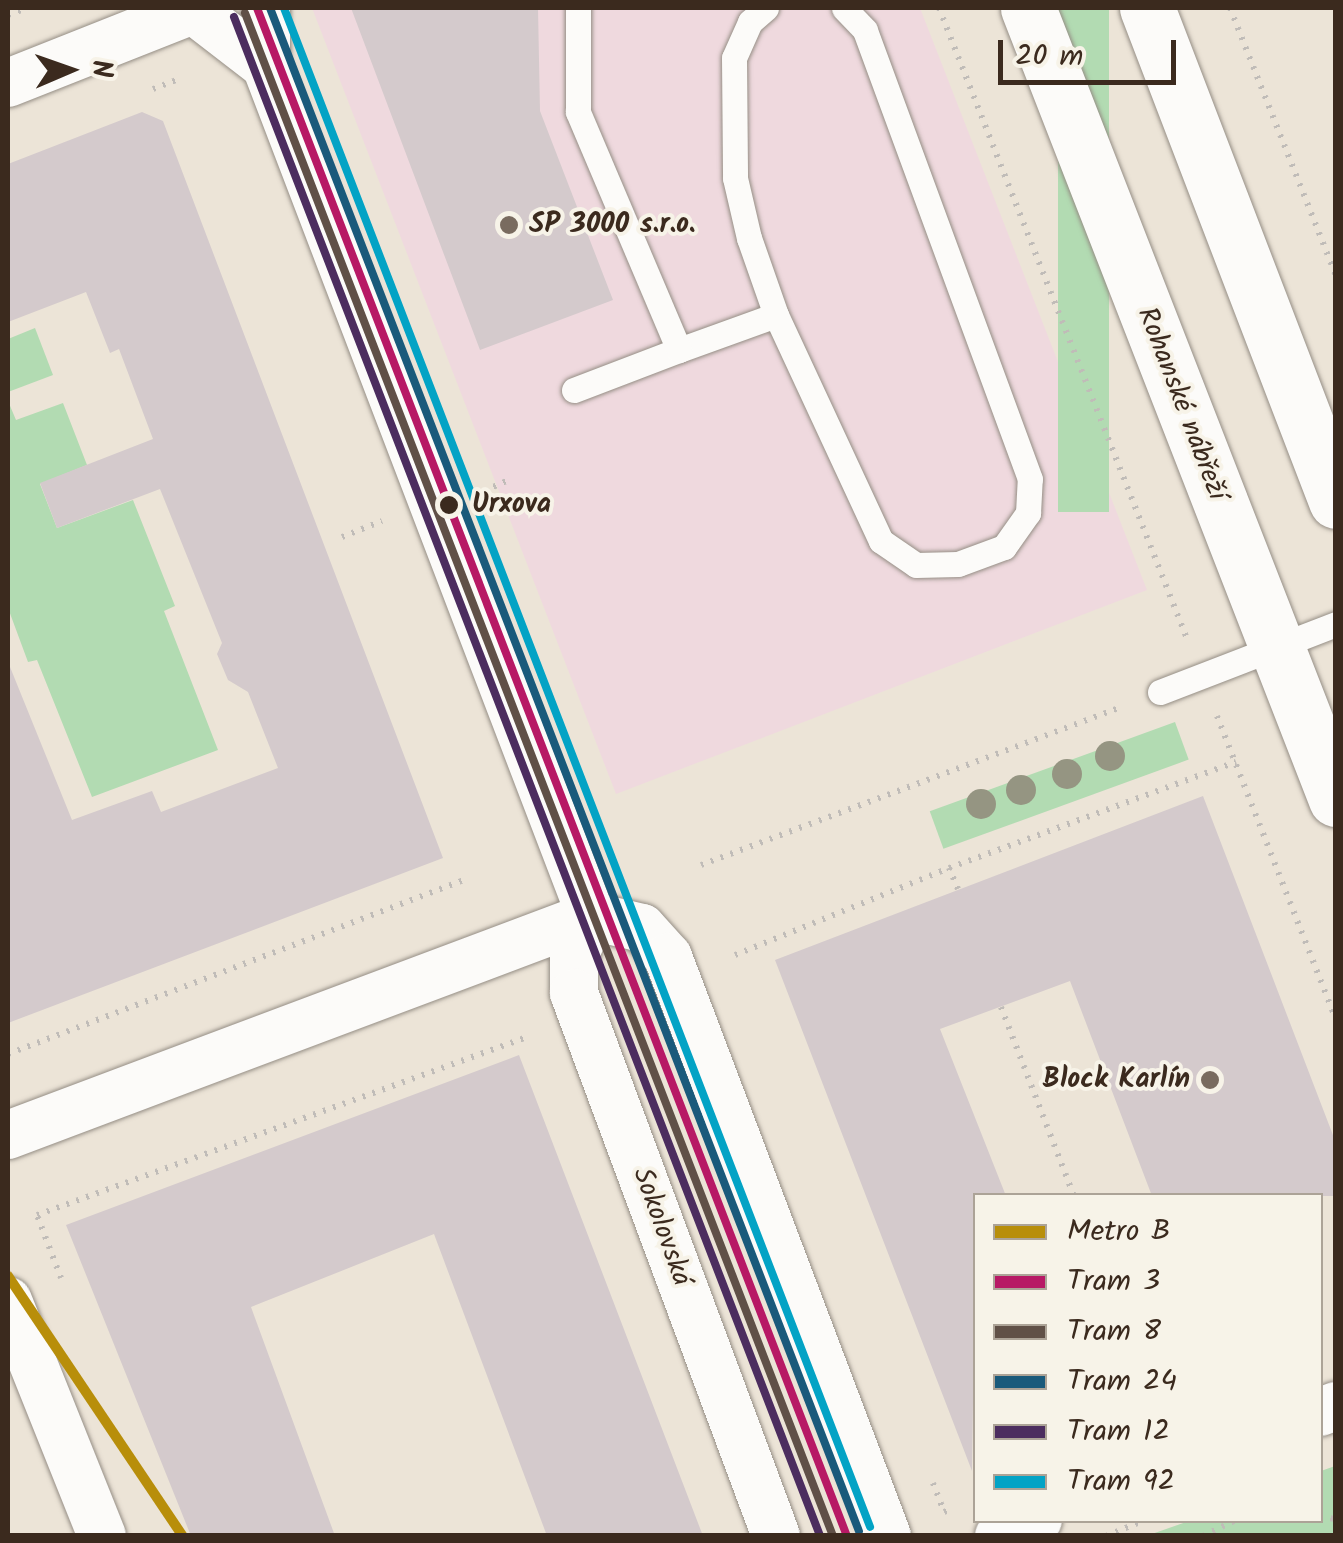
<!DOCTYPE html>
<meta charset="utf-8">
<style>
body{margin:0}
#map{position:relative;width:1343px;height:1543px;overflow:hidden;background:#ece4d7;font-family:Kalam,sans-serif}
div>[style]{position:absolute}
.built>*{inset:0;background:#efd9de}
.green>*{inset:0;background:#b2dbb2;transform-origin:0 0}
.building>*{inset:0;background:#d4cacc}
.path>*{height:6px;margin-top:-3px;transform-origin:0;background:repeating-linear-gradient(90deg,#c0bcb8 0 2.5px,transparent 0 10.5px)}
.roads{filter:drop-shadow(0 0 2px #958e85) drop-shadow(0 0 2px #958e85)}
.lane>*{height:25px;margin:-12.5px;padding:0 12.5px;transform-origin:12.5px;border-radius:12.5px;background:#fcfbf9}
.street>*{height:48px;margin:-24px;padding:0 24px;transform-origin:24px;border-radius:24px;background:#fcfbf9}
.secondary>*{height:55px;margin:-27.5px;padding:0 27.5px;transform-origin:27.5px;border-radius:27.5px;background:#fcfbf9}
.tram-1>*{height:8px;margin:-4px;padding:0 4px;transform-origin:4px;border-radius:4px;background:#b71965}
.tram-2>*{height:8px;margin:-4px;padding:0 4px;transform-origin:4px;border-radius:4px;background:#605047}
.tram-3>*{height:8px;margin:-4px;padding:0 4px;transform-origin:4px;border-radius:4px;background:#1a5a7b}
.tram-4>*{height:8px;margin:-4px;padding:0 4px;transform-origin:4px;border-radius:4px;background:#4c2d5f}
.tram-5>*{height:8px;margin:-4px;padding:0 4px;transform-origin:4px;border-radius:4px;background:#03a3c5}
.metro-1>*{height:10px;margin:-5px;padding:0 5px;transform-origin:5px;border-radius:5px;background:#b88e0a}
.trees>*{width:30px;height:30px;margin:-15px;border-radius:50%;background:#959582}
.dots>*{width:28px;height:28px;translate:-50% -50%;box-sizing:border-box;border:5px solid #f7f3e8;border-radius:50%}
span{translate:-50% -50%;white-space:nowrap;text-align:center;line-height:1.15;-webkit-text-stroke:8px #f7f3e8;paint-order:stroke}
.poi-label{font-size:28px;color:#3b2a1e;font-weight:700}
.left{translate:0 -50%;text-align:left}
.right{translate:-100% -50%;text-align:right}
.street-label{font-size:28px;color:#3b2a1e}
.stop-label{font-size:28px;color:#3b2a1e;font-weight:700}
.frame{position:absolute;inset:0;border:10px solid #3b2a1e;pointer-events:none}
.legend{position:absolute;left:973px;top:1193px;width:350px;height:330px;box-sizing:border-box;background:#f7f3e8;border:2px solid #aca397;margin:0;padding:12px 18px;list-style:none;font-size:30px;color:#3b2a1e}
.legend li{display:flex;align-items:center;gap:20px;height:50px}
.legend b{width:50px;border:2px solid #aca397}
.north{position:absolute;left:20px;top:20px;width:100px;height:100px;-webkit-text-stroke:8px #f7f3e8;paint-order:stroke;rotate:88deg;font-size:28px;font-weight:700;line-height:40px;text-align:center;color:#3b2a1e}
.north::after{content:'';display:block;margin:auto;width:35px;height:45px;background:#3b2a1e;clip-path:polygon(50% 0,100% 100%,50% 72%,0 100%)}
.scale{position:absolute;left:998px;top:40px;width:178px;height:45px;box-sizing:border-box;border:5px solid #3b2a1e;border-top:0;padding-left:12px;font-size:30px;line-height:35px;white-space:nowrap;color:#3b2a1e;-webkit-text-stroke:8px #f7f3e8;paint-order:stroke}
</style>
<div id="map">
<div class="built">
<i style="clip-path:polygon(312px 8px,920px 8px,1147px 590px,616px 794px)"></i>
</div>
<div class="green">
<i style="left:1058px;top:8px;width:51px;height:504px"></i>
<i style="clip-path:polygon(35px 328px,53px 375px,8px 392px,8px 339px)"></i>
<i style="clip-path:polygon(8px 401px,16px 420px,63px 403px,87px 465px,40px 484px,57px 528px,133px 500px,175px 606px,164px 611px,218px 750px,92px 797px,37px 660px,28px 662px,8px 608px)"></i>
<i style="left:1175px;top:722px;width:40px;height:261px;rotate:70deg"></i>
<i style="clip-path:polygon(1335px 1466px,1335px 1535px,1149px 1535px,1189px 1521px,1320px 1520px,1321px 1471px)"></i>
</div>
<div class="building">
<i style="clip-path:polygon(351px 8px,538px 8px,540px 111px,613px 300px,480px 350px)"></i>
<i style="clip-path:polygon(142px 112px,163px 121px,443px 858px,8px 1023px,8px 662px,72px 820px,152px 791px,161px 812px,278px 768px,248px 692px,228px 680px,217px 654px,222px 643px,160px 489px,57px 528px,40px 483px,153px 439px,119px 349px,110px 353px,86px 292px,8px 322px,8px 164px)"></i>
<i style="clip-path:polygon(1203px 796px,1336px 1143px,1336px 1196px,1152px 1196px,1070px 981px,940px 1029px,1006px 1196px,976px 1196px,972px 1471px,775px 960px)"></i>
<i style="clip-path:polygon(519px 1055px,703px 1536px,547px 1536px,434px 1234px,251px 1307px,335px 1536px,191px 1536px,66px 1225px)"></i>
</div>
<div class="path">
<i style="left:939px;top:8px;width:678px;rotate:68.54deg"></i>
<i style="left:1230px;top:8px;width:288px;rotate:68.4deg"></i>
<i style="left:8px;top:15px;width:20px;rotate:-20deg"></i>
<i style="left:153px;top:89px;width:25px;rotate:-21deg"></i>
<i style="left:484px;top:491px;width:27px;rotate:-24deg"></i>
<i style="left:342px;top:537px;width:43px;rotate:-21.8deg"></i>
<i style="left:1217px;top:716px;width:326px;rotate:68.6deg"></i>
<i style="left:701px;top:865px;width:449px;rotate:-20.6deg"></i>
<i style="left:958px;top:889px;width:23px;rotate:-113deg"></i>
<i style="left:949px;top:868px;width:306px;rotate:-20.3deg"></i>
<i style="left:735px;top:955px;width:231px;rotate:-22.1deg"></i>
<i style="left:1001px;top:1007px;width:203px;rotate:68.9deg"></i>
<i style="left:8px;top:1054px;width:490px;rotate:-20.9deg"></i>
<i style="left:61px;top:1278px;width:67px;rotate:-110.9deg"></i>
<i style="left:37px;top:1215px;width:521px;rotate:-19.96deg"></i>
<i style="left:933px;top:1483px;width:31px;rotate:69deg"></i>
<i style="left:944px;top:1512px;width:8px;rotate:-23deg"></i>
<i style="left:1320px;top:1517px;width:16px;rotate:7deg"></i>
<i style="left:1106px;top:1536px;width:42px;rotate:-22.3deg"></i>
<i style="left:1203px;top:1536px;width:37px;rotate:-26deg"></i>
</div>
<div class="roads">
<div class="lane">
<i style="left:766px;top:8px;width:21px;rotate:139deg"></i>
<i style="left:750px;top:22px;width:39px;rotate:114deg"></i>
<i style="left:734px;top:58px;width:120px;rotate:89.5deg"></i>
<i style="left:735px;top:178px;width:62px;rotate:76.9deg"></i>
<i style="left:749px;top:238px;width:82px;rotate:70.7deg"></i>
<i style="left:776px;top:315px;width:249px;rotate:65.1deg"></i>
<i style="left:881px;top:541px;width:42px;rotate:34.4deg"></i>
<i style="left:916px;top:565px;width:42px;rotate:-1.4deg"></i>
<i style="left:958px;top:564px;width:49px;rotate:-20.3deg"></i>
<i style="left:1004px;top:547px;width:42px;rotate:-54.8deg"></i>
<i style="left:1028px;top:513px;width:34px;rotate:-87deg"></i>
<i style="left:1030px;top:479px;width:478px;rotate:-110.2deg"></i>
<i style="left:865px;top:30px;width:30px;rotate:-134deg"></i>
<i style="left:679px;top:350px;width:103px;rotate:-19.8deg"></i>
<i style="left:574px;top:390px;width:112px;rotate:-20.9deg"></i>
<i style="left:679px;top:350px;width:259px;rotate:-113deg"></i>
<i style="left:578px;top:112px;width:104px;rotate:-90deg"></i>
<i style="left:1160px;top:692px;width:189px;rotate:-21.1deg"></i>
</div>
<div class="street">
<i style="left:191px;top:8px;width:95px;rotate:37.7deg"></i>
<i style="left:266px;top:8px;width:58px;rotate:90deg"></i>
<i style="left:266px;top:66px;width:910px;rotate:69.08deg"></i>
<i style="left:591px;top:916px;width:44px;rotate:112.5deg"></i>
<i style="left:574px;top:957px;width:36px;rotate:90deg"></i>
<i style="left:574px;top:993px;width:579px;rotate:69.59deg"></i>
<i style="left:8px;top:83px;width:198px;rotate:-21.6deg"></i>
<i style="left:8px;top:1135px;width:623px;rotate:-20.59deg"></i>
<i style="left:591px;top:916px;width:52px;rotate:13.2deg"></i>
<i style="left:642px;top:928px;width:39px;rotate:48deg"></i>
<i style="left:668px;top:957px;width:619px;rotate:69.28deg"></i>
<i style="left:8px;top:1301px;width:253px;rotate:68.2deg"></i>
<i style="left:1320px;top:1412px;width:17px;rotate:-21deg"></i>
<i style="left:999px;top:1536px;width:42px;rotate:-22.3deg"></i>
</div>
<div class="secondary">
<i style="left:1028px;top:8px;width:849px;rotate:68.73deg"></i>
<i style="left:1147px;top:8px;width:528px;rotate:69.02deg"></i>
</div>
</div>
<div class="tram-1">
<i style="left:257px;top:8px;width:1638px;rotate:68.89deg"></i>
</div>
<div class="tram-2">
<i style="left:245px;top:13px;width:1633px;rotate:68.89deg"></i>
</div>
<div class="tram-3">
<i style="left:270px;top:8px;width:1633px;rotate:68.86deg"></i>
</div>
<div class="tram-4">
<i style="left:234px;top:17px;width:1628px;rotate:68.9deg"></i>
</div>
<div class="tram-5">
<i style="left:284px;top:8px;width:1628px;rotate:68.9deg"></i>
</div>
<div class="metro-1">
<i style="left:8px;top:1276px;width:313px;rotate:56.1deg"></i>
</div>
<div class="trees">
<i style="left:1110px;top:756px"></i>
<i style="left:1067px;top:774px"></i>
<i style="left:1021px;top:790px"></i>
<i style="left:981px;top:804px"></i>
</div>
<div class="dots">
<i style="left:509px;top:225px;background:#796b5f"></i>
<i style="left:449px;top:505px;background:#3b2a1e"></i>
<i style="left:1210px;top:1080px;background:#796b5f"></i>
</div>
<div class="poi-label">
<span class="left" style="left:529px;top:225px">SP 3000 s.r.o.</span>
<span class="right" style="left:1190px;top:1080px">Block Karlín</span>
</div>
<div class="street-label">
<span style="left:1181px;top:404px;rotate:69deg">Rohanské nábřeží</span>
<span style="left:661px;top:1227px;rotate:70deg">Sokolovská</span>
</div>
<div class="stop-label">
<span class="left" style="left:472px;top:505px">Urxova</span>
</div>
<div class="frame"></div>
<ul class="legend">
<li><b style="height:12px;background:#b88e0a"></b>Metro B</li>
<li><b style="height:12px;background:#b71965"></b>Tram 3</li>
<li><b style="height:12px;background:#605047"></b>Tram 8</li>
<li><b style="height:12px;background:#1a5a7b"></b>Tram 24</li>
<li><b style="height:12px;background:#4c2d5f"></b>Tram 12</li>
<li><b style="height:12px;background:#03a3c5"></b>Tram 92</li>
</ul>
<div class="north">N</div>
<div class="scale">20 m</div>
</div>
